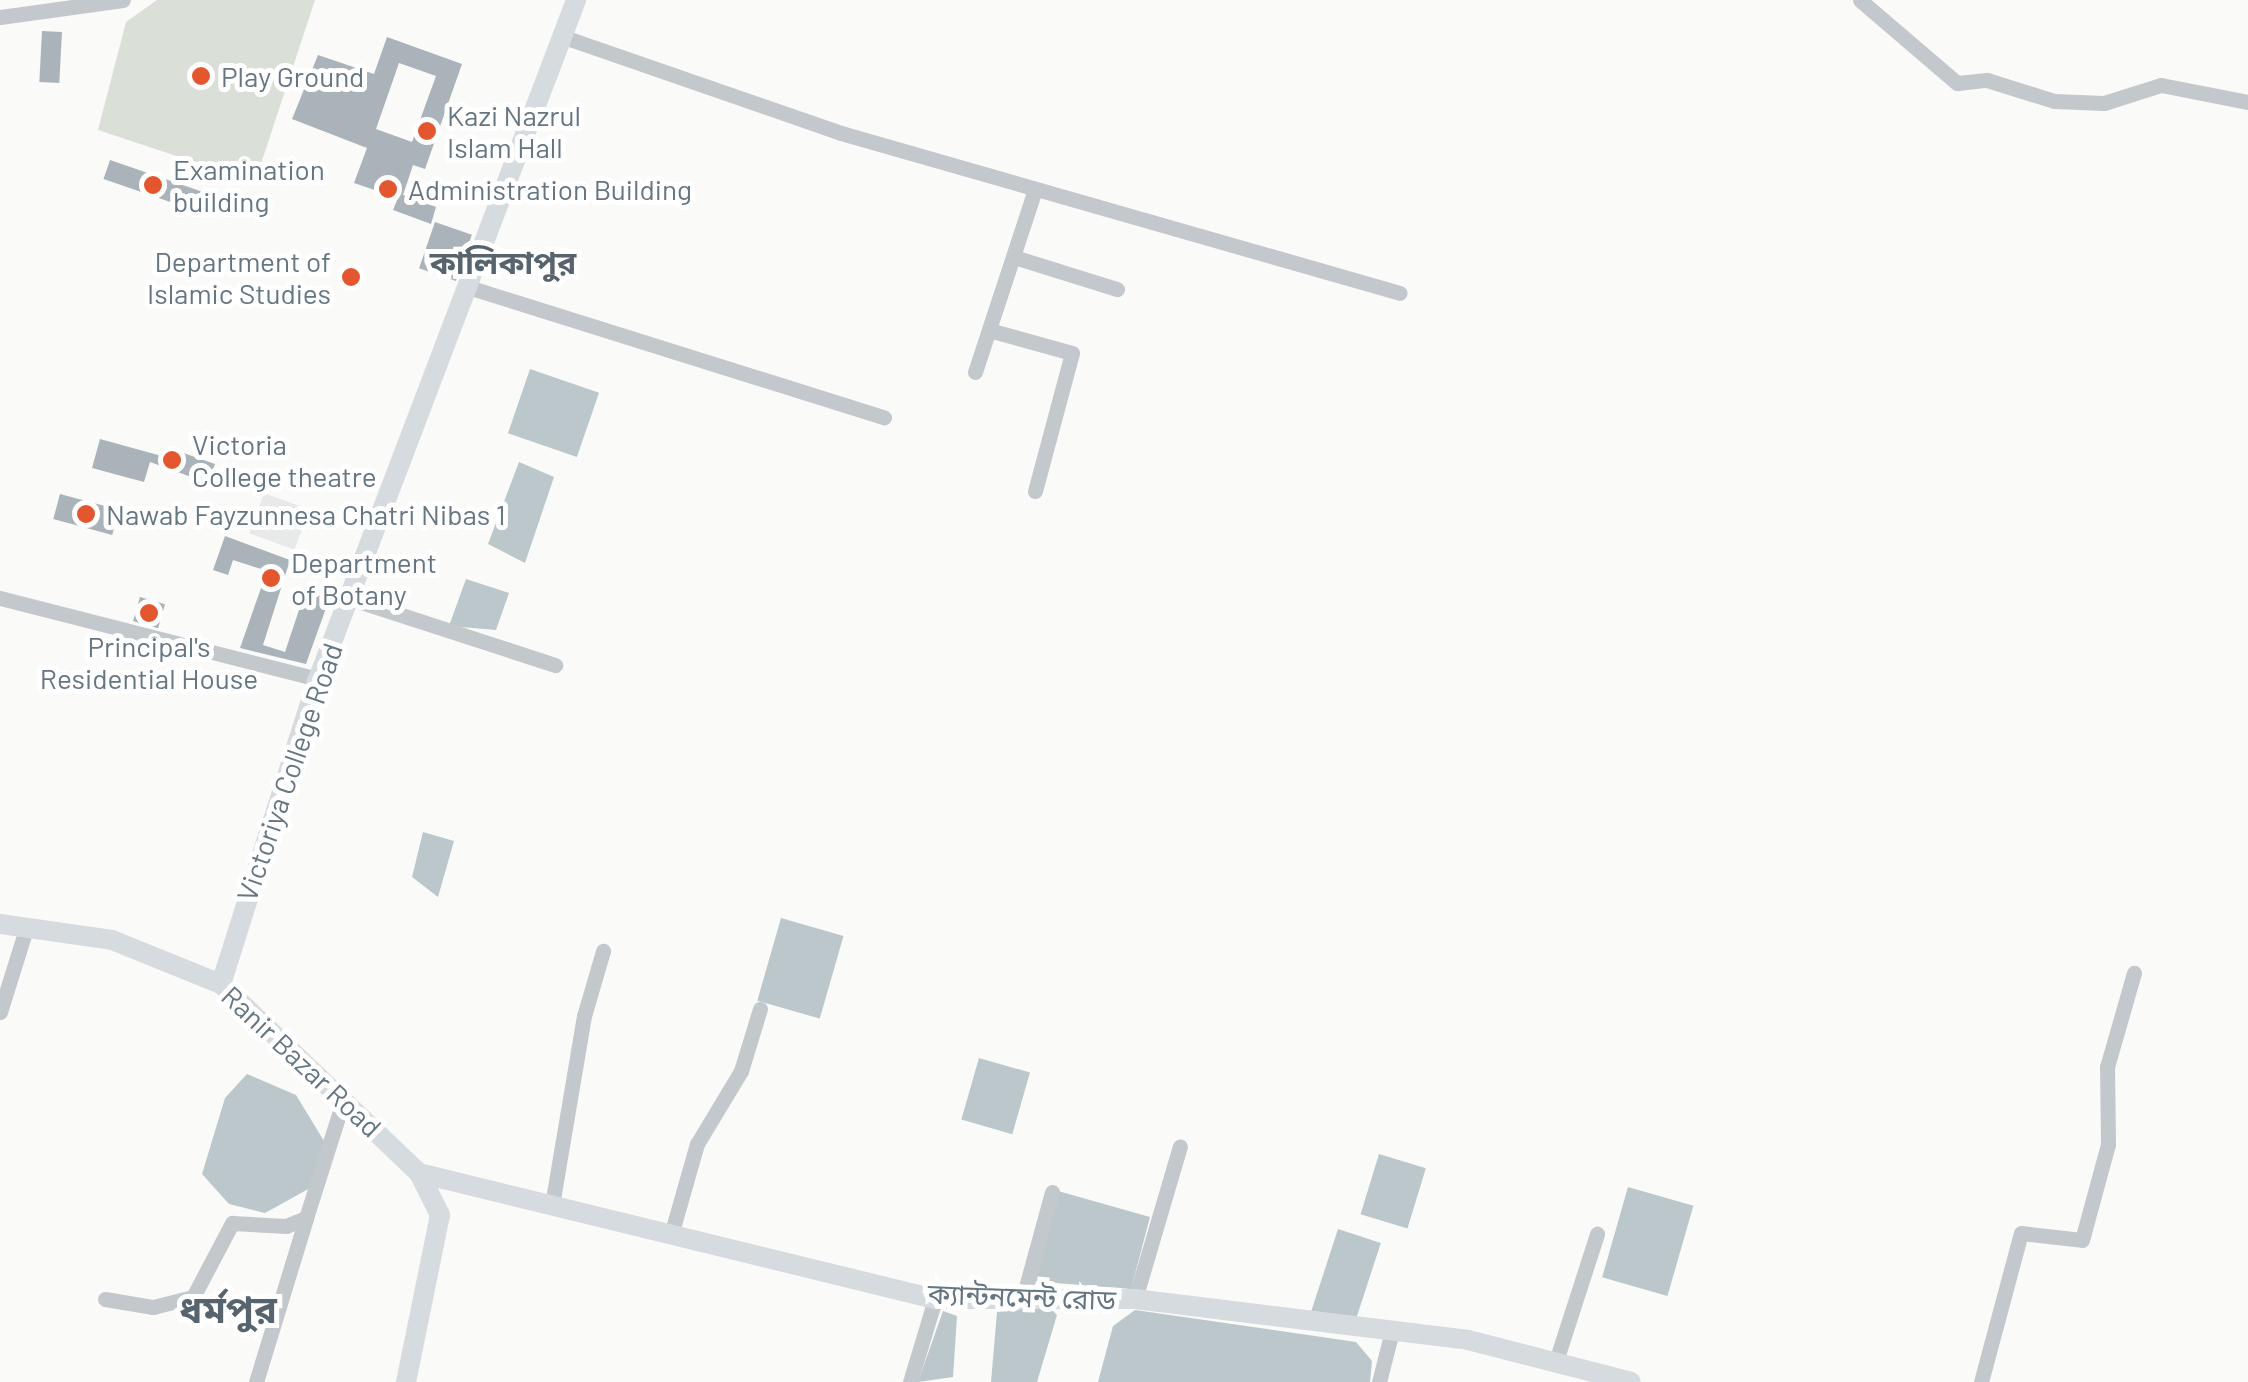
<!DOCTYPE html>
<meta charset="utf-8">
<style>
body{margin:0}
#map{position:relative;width:2248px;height:1382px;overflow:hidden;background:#fafaf8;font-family:Barlow,"Noto Sans Bengali",sans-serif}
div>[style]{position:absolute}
.built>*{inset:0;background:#e8e9e9;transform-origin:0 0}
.green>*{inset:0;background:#dadfd7}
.water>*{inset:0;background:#bbc7cb;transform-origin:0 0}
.building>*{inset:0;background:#aab3b9;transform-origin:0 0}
.street>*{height:15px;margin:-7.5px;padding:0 7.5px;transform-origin:7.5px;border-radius:7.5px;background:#c3c8cc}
.secondary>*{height:20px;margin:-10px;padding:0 10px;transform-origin:10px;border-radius:10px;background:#d6dbdf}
.dots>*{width:28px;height:28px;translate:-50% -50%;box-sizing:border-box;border:5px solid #fff;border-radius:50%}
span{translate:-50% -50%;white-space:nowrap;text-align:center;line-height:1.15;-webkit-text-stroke:10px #fff;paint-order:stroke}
.poi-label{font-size:28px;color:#657683}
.left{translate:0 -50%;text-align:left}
.right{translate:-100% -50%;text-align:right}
.street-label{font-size:28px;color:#657683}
.quarter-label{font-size:32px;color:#57646e;font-weight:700}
.district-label{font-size:38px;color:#57646e;font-weight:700}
</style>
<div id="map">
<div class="built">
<i style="left:264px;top:493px;width:48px;height:43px;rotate:20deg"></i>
</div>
<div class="green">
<i style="clip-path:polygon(157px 0,315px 0,255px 182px,98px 130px,126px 22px)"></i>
</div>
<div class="water">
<i style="left:530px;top:369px;width:73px;height:68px;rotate:19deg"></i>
<i style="clip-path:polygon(519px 462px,554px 477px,525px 563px,488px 544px)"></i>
<i style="clip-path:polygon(466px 579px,509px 593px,496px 630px,449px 626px)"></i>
<i style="clip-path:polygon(423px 832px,454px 841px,438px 897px,412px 877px)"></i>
<i style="left:781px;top:918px;width:65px;height:86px;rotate:16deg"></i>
<i style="left:979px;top:1058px;width:53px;height:64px;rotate:16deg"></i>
<i style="clip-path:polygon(247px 1074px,296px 1095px,324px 1141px,312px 1187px,265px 1213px,229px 1204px,202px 1174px,225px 1098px)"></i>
<i style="left:1379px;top:1154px;width:49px;height:63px;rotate:17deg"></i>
<i style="left:1628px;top:1187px;width:68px;height:94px;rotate:16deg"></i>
<i style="clip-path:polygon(1058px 1191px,1150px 1217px,1131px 1289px,1031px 1281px)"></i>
<i style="left:1338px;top:1229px;width:45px;height:90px;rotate:18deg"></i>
<i style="clip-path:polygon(1048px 1306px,1057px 1315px,1037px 1382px,991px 1382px,997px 1312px)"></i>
<i style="clip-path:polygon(1135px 1310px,1356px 1342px,1372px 1361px,1370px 1382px,1098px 1382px,1113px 1326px)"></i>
<i style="clip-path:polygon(943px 1311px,957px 1316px,953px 1377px,918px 1382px)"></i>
</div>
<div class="building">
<i style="left:42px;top:31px;width:20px;height:51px;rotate:3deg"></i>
<i style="clip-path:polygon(evenodd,387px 37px,462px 64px,425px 169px,413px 165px,403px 195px,436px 207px,431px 224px,393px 210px,398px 198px,354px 183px,367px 148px,292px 119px,318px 55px,374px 74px,387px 37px,399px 63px,436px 76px,412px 142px,376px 129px,399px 63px)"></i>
<i style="left:110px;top:160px;width:96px;height:20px;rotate:19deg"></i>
<i style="left:435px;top:222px;width:39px;height:49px;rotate:19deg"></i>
<i style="clip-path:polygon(100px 439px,169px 458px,172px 449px,215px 464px,208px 483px,150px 462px,144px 482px,92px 468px)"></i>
<i style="left:60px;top:494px;width:61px;height:26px;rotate:15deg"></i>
<i style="clip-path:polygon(225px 536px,290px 560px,263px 645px,285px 652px,307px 586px,331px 594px,306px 664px,240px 648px,267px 571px,233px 560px,228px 575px,213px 570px)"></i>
<i style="left:140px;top:597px;width:26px;height:25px;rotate:16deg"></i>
</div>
<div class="street">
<i style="left:1860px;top:0;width:128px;rotate:40.6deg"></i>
<i style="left:1957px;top:83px;width:30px;rotate:-6deg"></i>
<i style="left:1987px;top:80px;width:70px;rotate:17.4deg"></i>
<i style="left:2054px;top:101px;width:50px;rotate:2.3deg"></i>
<i style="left:2104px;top:103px;width:60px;rotate:-17.5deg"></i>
<i style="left:2161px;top:85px;width:89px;rotate:11.1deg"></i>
<i style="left:0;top:17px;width:124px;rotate:-7.9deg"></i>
<i style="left:561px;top:36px;width:296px;rotate:19.1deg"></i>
<i style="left:841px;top:133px;width:581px;rotate:15.97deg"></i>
<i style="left:1014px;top:257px;width:108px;rotate:17.3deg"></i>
<i style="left:468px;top:287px;width:436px;rotate:17.4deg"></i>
<i style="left:989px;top:330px;width:86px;rotate:15.5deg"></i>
<i style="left:1072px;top:353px;width:143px;rotate:105deg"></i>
<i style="left:975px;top:372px;width:192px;rotate:-71.8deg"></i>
<i style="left:0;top:598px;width:328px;rotate:14.3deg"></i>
<i style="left:349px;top:598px;width:217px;rotate:18deg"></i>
<i style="left:0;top:1012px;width:90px;rotate:-72.6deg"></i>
<i style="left:552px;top:1205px;width:192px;rotate:-80.4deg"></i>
<i style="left:584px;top:1016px;width:68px;rotate:-73.7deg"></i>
<i style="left:671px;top:1235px;width:95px;rotate:-74.1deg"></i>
<i style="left:697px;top:1144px;width:85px;rotate:-58.9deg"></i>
<i style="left:741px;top:1071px;width:65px;rotate:-73deg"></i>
<i style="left:1023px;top:1298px;width:110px;rotate:-74.7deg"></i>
<i style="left:105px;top:1299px;width:49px;rotate:9.5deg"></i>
<i style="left:153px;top:1307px;width:41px;rotate:-14deg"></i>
<i style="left:193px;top:1297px;width:84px;rotate:-62.2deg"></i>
<i style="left:232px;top:1223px;width:54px;rotate:3.2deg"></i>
<i style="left:286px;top:1226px;width:22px;rotate:-22deg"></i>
<i style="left:306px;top:1218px;width:126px;rotate:-72.4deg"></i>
<i style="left:1135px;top:1299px;width:159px;rotate:-73.6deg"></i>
<i style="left:1555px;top:1364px;width:137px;rotate:-72.1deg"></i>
<i style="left:256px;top:1382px;width:171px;rotate:-73deg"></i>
<i style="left:910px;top:1382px;width:87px;rotate:-73.2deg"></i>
<i style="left:1379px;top:1382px;width:49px;rotate:-75.7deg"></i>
<i style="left:1981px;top:1382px;width:154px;rotate:-75deg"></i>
<i style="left:2021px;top:1233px;width:61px;rotate:6.5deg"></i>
<i style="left:2082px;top:1240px;width:99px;rotate:-74.8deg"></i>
<i style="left:2108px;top:1144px;width:77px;rotate:-90.7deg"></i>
<i style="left:2107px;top:1067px;width:98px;rotate:-74deg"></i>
</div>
<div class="secondary">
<i style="left:0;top:924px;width:113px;rotate:8.1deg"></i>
<i style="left:112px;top:940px;width:118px;rotate:22deg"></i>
<i style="left:221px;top:984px;width:274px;rotate:43.7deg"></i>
<i style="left:419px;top:1173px;width:47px;rotate:63.4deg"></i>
<i style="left:440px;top:1215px;width:170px;rotate:101.5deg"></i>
<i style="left:221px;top:984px;width:320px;rotate:-72.4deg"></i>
<i style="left:318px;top:679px;width:726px;rotate:-69.19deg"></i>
<i style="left:419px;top:1173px;width:531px;rotate:13.72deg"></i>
<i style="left:935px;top:1299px;width:200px"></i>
<i style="left:1135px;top:1299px;width:336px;rotate:7deg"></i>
<i style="left:1468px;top:1340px;width:168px;rotate:14.4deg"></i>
</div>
<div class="dots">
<i style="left:201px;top:76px;background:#e4572e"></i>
<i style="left:427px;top:131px;background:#e4572e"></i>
<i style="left:153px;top:185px;background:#e4572e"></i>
<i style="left:388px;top:189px;background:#e4572e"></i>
<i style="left:351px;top:277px;background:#e4572e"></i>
<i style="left:172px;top:460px;background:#e4572e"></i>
<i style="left:86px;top:514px;background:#e4572e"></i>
<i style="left:271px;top:578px;background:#e4572e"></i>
<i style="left:149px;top:613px;background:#e4572e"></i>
</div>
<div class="poi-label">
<span class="left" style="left:221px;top:76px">Play Ground</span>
<span class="left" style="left:447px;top:131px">Kazi Nazrul<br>Islam Hall</span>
<span class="left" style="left:173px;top:185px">Examination<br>building</span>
<span class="left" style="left:408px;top:189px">Administration Building</span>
<span class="right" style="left:331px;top:277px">Department of<br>Islamic Studies</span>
<span class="left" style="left:192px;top:460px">Victoria<br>College theatre</span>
<span class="left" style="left:106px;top:514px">Nawab Fayzunnesa Chatri Nibas 1</span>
<span class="left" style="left:291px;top:578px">Department<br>of Botany</span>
<span style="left:149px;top:662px">Principal's<br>Residential House</span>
</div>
<div class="street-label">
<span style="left:289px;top:772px;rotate:-71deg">Victoriya College Road</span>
<span style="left:302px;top:1061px;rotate:43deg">Ranir Bazar Road</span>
<span style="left:1022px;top:1296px;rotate:2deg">ক্যান্টনমেন্ট রোড</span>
</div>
<div class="quarter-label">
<span style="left:503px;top:261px">কালিকাপুর</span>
</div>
<div class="district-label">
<span style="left:228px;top:1309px">ধর্মপুর</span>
</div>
</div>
